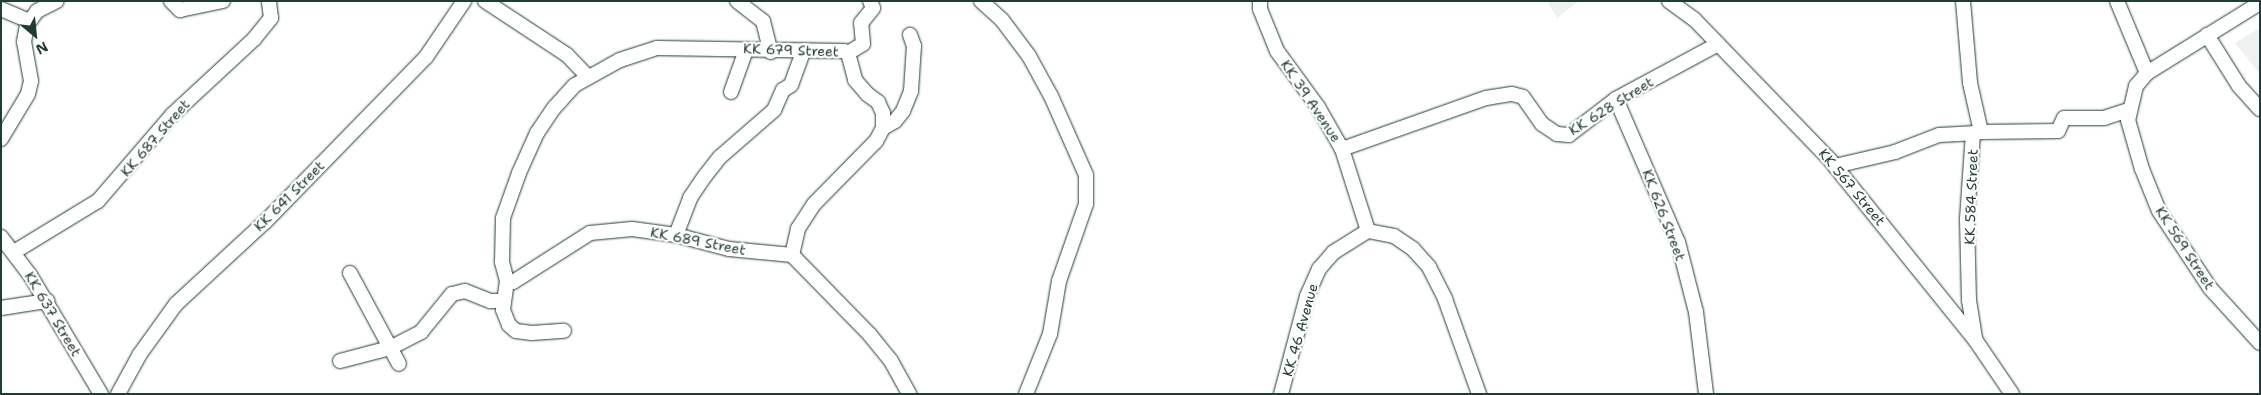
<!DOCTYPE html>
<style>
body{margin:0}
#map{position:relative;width:2261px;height:395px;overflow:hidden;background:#fff;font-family:"Shantell Sans",sans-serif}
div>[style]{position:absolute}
.built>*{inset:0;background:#eef1f0}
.roads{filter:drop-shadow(0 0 1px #1f3d34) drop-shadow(0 0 1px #1f3d34)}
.minor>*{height:14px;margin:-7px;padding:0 7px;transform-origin:7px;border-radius:7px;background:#fff}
span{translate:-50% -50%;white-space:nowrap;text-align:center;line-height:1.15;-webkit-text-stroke:4.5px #fff;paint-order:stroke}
.street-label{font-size:14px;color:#1f3d34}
.frame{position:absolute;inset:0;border:2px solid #1f3d34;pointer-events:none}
.north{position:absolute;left:10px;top:10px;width:50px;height:50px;-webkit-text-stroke:4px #fff;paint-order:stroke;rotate:152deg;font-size:14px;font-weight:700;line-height:20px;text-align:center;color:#1f3d34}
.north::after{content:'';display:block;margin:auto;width:18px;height:22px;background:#1f3d34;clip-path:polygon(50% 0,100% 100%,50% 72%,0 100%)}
</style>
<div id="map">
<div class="built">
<i style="clip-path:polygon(1547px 1px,1579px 1px,1557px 18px)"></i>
<i style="clip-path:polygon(2260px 28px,2260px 74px,2235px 43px)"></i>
</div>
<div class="roads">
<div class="minor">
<i style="left:171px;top:1px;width:13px;rotate:45deg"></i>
<i style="left:180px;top:10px;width:44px;rotate:-11.8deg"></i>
<i style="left:485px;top:1px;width:98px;rotate:33.4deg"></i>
<i style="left:567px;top:55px;width:30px;rotate:46deg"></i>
<i style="left:737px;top:1px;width:33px;rotate:38deg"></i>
<i style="left:763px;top:21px;width:32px;rotate:76deg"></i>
<i style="left:981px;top:1px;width:28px;rotate:42deg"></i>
<i style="left:1002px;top:20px;width:45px;rotate:53.1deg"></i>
<i style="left:1029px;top:56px;width:46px;rotate:61.2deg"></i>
<i style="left:1051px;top:96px;width:86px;rotate:66.1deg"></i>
<i style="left:1086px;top:175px;width:29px;rotate:90deg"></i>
<i style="left:1086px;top:204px;width:82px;rotate:109.3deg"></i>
<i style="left:1059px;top:281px;width:54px;rotate:99.6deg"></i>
<i style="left:1050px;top:334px;width:65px;rotate:111.8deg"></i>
<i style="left:1260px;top:1px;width:8px;rotate:90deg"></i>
<i style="left:1260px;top:9px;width:45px;rotate:68deg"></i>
<i style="left:1277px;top:51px;width:69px;rotate:53.8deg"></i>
<i style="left:1318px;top:107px;width:48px;rotate:60.3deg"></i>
<i style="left:1342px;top:149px;width:86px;rotate:72.4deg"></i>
<i style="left:1669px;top:1px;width:31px;rotate:36deg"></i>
<i style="left:1694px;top:19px;width:196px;rotate:46deg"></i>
<i style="left:1830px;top:160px;width:233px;rotate:51.1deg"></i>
<i style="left:1976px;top:341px;width:64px;rotate:55.8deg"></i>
<i style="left:1963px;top:1px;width:82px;rotate:85.1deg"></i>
<i style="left:1970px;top:83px;width:50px;rotate:77.3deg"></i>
<i style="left:1981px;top:132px;width:8px;rotate:173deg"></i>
<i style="left:1973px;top:133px;width:86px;rotate:94deg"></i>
<i style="left:1967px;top:219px;width:81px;rotate:88.6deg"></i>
<i style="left:1969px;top:300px;width:38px;rotate:81deg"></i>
<i style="left:2117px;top:1px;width:78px;rotate:67.4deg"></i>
<i style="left:2147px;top:73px;width:17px;rotate:130deg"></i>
<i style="left:2136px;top:86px;width:35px;rotate:103deg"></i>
<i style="left:2128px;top:120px;width:51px;rotate:74.1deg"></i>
<i style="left:2142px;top:169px;width:45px;rotate:68deg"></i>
<i style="left:2159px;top:211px;width:92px;rotate:56.5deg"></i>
<i style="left:2210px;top:288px;width:74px;rotate:47.7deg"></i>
<i style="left:1px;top:9px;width:30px;rotate:23deg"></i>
<i style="left:2207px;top:35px;width:60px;rotate:57.9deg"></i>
<i style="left:2239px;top:86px;width:31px;rotate:48deg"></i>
<i style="left:848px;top:53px;width:17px;rotate:-31deg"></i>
<i style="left:863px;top:44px;width:21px;rotate:-95deg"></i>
<i style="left:861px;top:23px;width:19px;rotate:-51deg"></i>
<i style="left:873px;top:8px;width:8px;rotate:-113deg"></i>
<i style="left:2147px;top:73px;width:133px;rotate:-31.8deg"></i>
<i style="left:731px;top:92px;width:45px;rotate:-70.3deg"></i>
<i style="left:1616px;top:99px;width:156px;rotate:66.6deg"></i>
<i style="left:1678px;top:242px;width:72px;rotate:75.6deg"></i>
<i style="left:1696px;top:312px;width:83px;rotate:83deg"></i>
<i style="left:883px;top:128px;width:14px;rotate:-30deg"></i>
<i style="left:895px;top:121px;width:13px;rotate:-51deg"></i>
<i style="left:903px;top:111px;width:22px;rotate:-68deg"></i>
<i style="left:911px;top:91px;width:45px;rotate:-86.2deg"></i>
<i style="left:914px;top:46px;width:12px;rotate:-110deg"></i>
<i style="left:1981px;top:132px;width:77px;rotate:-0.7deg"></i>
<i style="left:2058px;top:131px;width:14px;rotate:-65deg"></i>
<i style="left:2064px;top:118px;width:40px"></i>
<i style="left:2104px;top:118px;width:26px;rotate:-18deg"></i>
<i style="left:1px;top:139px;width:52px;rotate:-59deg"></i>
<i style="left:28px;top:94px;width:13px;rotate:-77deg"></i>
<i style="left:31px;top:81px;width:40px;rotate:-100deg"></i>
<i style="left:24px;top:42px;width:17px;rotate:-80deg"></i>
<i style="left:27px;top:25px;width:17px;rotate:-54deg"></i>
<i style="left:37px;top:11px;width:22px;rotate:-27deg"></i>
<i style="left:1342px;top:149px;width:153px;rotate:-19.5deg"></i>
<i style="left:1486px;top:98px;width:26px;rotate:-9deg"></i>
<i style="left:1512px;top:94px;width:11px;rotate:15deg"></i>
<i style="left:1523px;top:97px;width:33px;rotate:55deg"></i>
<i style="left:1542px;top:124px;width:18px;rotate:34deg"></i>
<i style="left:1557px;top:134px;width:12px;rotate:5deg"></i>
<i style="left:1569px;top:135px;width:59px;rotate:-37.5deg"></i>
<i style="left:1616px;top:99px;width:116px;rotate:-28.3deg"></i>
<i style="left:1835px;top:166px;width:62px;rotate:-13.1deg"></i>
<i style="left:1895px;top:152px;width:47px;rotate:-21.1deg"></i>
<i style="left:1939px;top:135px;width:34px;rotate:-3deg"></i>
<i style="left:1368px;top:231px;width:26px;rotate:11deg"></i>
<i style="left:1394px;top:236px;width:23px;rotate:34deg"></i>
<i style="left:1413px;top:249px;width:24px;rotate:48deg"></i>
<i style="left:1429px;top:267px;width:36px;rotate:63deg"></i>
<i style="left:1445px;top:299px;width:101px;rotate:70.3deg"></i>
<i style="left:676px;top:235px;width:40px;rotate:-69deg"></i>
<i style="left:690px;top:198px;width:27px;rotate:-56deg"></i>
<i style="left:705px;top:176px;width:24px;rotate:-52deg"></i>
<i style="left:720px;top:157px;width:72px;rotate:-41deg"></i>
<i style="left:774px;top:110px;width:22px;rotate:-66deg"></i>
<i style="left:783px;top:90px;width:9px;rotate:-32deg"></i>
<i style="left:791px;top:85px;width:37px;rotate:-70deg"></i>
<i style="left:1px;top:237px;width:48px;rotate:52.7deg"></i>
<i style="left:30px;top:275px;width:139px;rotate:59.2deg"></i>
<i style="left:14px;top:252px;width:98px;rotate:-31.3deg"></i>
<i style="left:98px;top:201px;width:113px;rotate:-49.3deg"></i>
<i style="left:172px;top:115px;width:112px;rotate:-42.8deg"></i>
<i style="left:254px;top:39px;width:27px;rotate:-51deg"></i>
<i style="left:271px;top:18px;width:17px;rotate:-97deg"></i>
<i style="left:792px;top:255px;width:63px;rotate:-174.6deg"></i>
<i style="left:729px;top:249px;width:55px;rotate:-165.2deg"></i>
<i style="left:676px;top:235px;width:44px;rotate:-172.2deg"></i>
<i style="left:632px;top:229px;width:42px;rotate:174.6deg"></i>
<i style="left:590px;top:233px;width:91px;rotate:147.5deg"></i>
<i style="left:513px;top:282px;width:6px;rotate:-171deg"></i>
<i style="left:507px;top:281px;width:20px;rotate:-105deg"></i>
<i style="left:502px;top:262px;width:44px;rotate:-88.7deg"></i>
<i style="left:503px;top:218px;width:48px;rotate:-70.4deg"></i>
<i style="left:519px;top:173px;width:44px;rotate:-65.8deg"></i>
<i style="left:537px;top:133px;width:30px;rotate:-56deg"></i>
<i style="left:554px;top:108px;width:31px;rotate:-48deg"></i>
<i style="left:575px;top:85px;width:51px;rotate:-29.1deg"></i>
<i style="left:620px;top:60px;width:39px;rotate:-18deg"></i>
<i style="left:657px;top:48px;width:187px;rotate:0.9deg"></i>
<i style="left:844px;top:51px;width:4px;rotate:27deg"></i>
<i style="left:848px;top:53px;width:28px;rotate:75deg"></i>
<i style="left:855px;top:80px;width:18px;rotate:49deg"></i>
<i style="left:867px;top:94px;width:14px;rotate:36deg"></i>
<i style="left:878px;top:102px;width:12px;rotate:66deg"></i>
<i style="left:883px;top:113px;width:15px;rotate:90deg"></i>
<i style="left:883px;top:128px;width:15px;rotate:118deg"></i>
<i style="left:876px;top:141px;width:88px;rotate:134.5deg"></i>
<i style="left:814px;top:204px;width:30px;rotate:123deg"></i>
<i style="left:798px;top:229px;width:27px;rotate:103deg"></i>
<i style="left:792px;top:255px;width:112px;rotate:45.7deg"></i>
<i style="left:870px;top:335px;width:33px;rotate:51deg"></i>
<i style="left:891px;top:361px;width:38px;rotate:61deg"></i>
<i style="left:350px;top:273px;width:103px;rotate:61.7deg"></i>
<i style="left:507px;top:281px;width:29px;rotate:98deg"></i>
<i style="left:503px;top:310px;width:16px;rotate:68deg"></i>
<i style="left:509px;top:325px;width:9px;rotate:41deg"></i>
<i style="left:516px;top:331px;width:16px;rotate:7deg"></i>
<i style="left:532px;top:333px;width:32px;rotate:-4deg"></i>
<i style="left:1px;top:308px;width:47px;rotate:-8.7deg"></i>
<i style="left:340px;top:361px;width:52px;rotate:-14.6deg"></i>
<i style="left:390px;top:348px;width:35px;rotate:-27deg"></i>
<i style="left:421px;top:332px;width:49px;rotate:-50.8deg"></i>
<i style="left:452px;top:294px;width:13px;rotate:-13deg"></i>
<i style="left:465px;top:291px;width:27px;rotate:22deg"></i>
<i style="left:490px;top:301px;width:14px"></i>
<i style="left:118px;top:394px;width:46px;rotate:-61.2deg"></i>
<i style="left:140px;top:354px;width:62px;rotate:-54.2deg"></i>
<i style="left:176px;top:304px;width:121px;rotate:-42.7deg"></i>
<i style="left:265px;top:222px;width:231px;rotate:-45.7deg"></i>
<i style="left:426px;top:57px;width:68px;rotate:-55.8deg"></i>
<i style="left:1281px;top:394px;width:101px;rotate:-75.1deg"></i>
<i style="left:1307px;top:296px;width:30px;rotate:-66deg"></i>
<i style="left:1319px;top:269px;width:23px;rotate:-49deg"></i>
<i style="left:1334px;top:252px;width:40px;rotate:-32deg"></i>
</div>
</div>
<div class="street-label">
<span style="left:791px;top:50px;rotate:2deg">KK 679 Street</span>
<span style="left:1311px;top:101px;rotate:56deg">KK 39 Avenue</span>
<span style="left:1611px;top:106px;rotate:-32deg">KK 628 Street</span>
<span style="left:155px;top:138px;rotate:-49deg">KK 687 Street</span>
<span style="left:1852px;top:187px;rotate:50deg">KK 567 Street</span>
<span style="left:289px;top:196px;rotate:-45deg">KK 641 Street</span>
<span style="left:1971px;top:197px;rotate:-88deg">KK 584 Street</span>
<span style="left:1664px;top:215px;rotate:69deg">KK 626 Street</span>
<span style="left:698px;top:241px;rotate:11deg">KK 689 Street</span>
<span style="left:2185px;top:248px;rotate:57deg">KK 569 Street</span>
<span style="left:53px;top:314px;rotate:59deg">KK 637 Street</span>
<span style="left:1300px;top:330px;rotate:-74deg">KK 46 Avenue</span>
</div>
<div class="frame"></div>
<div class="north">N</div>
</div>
